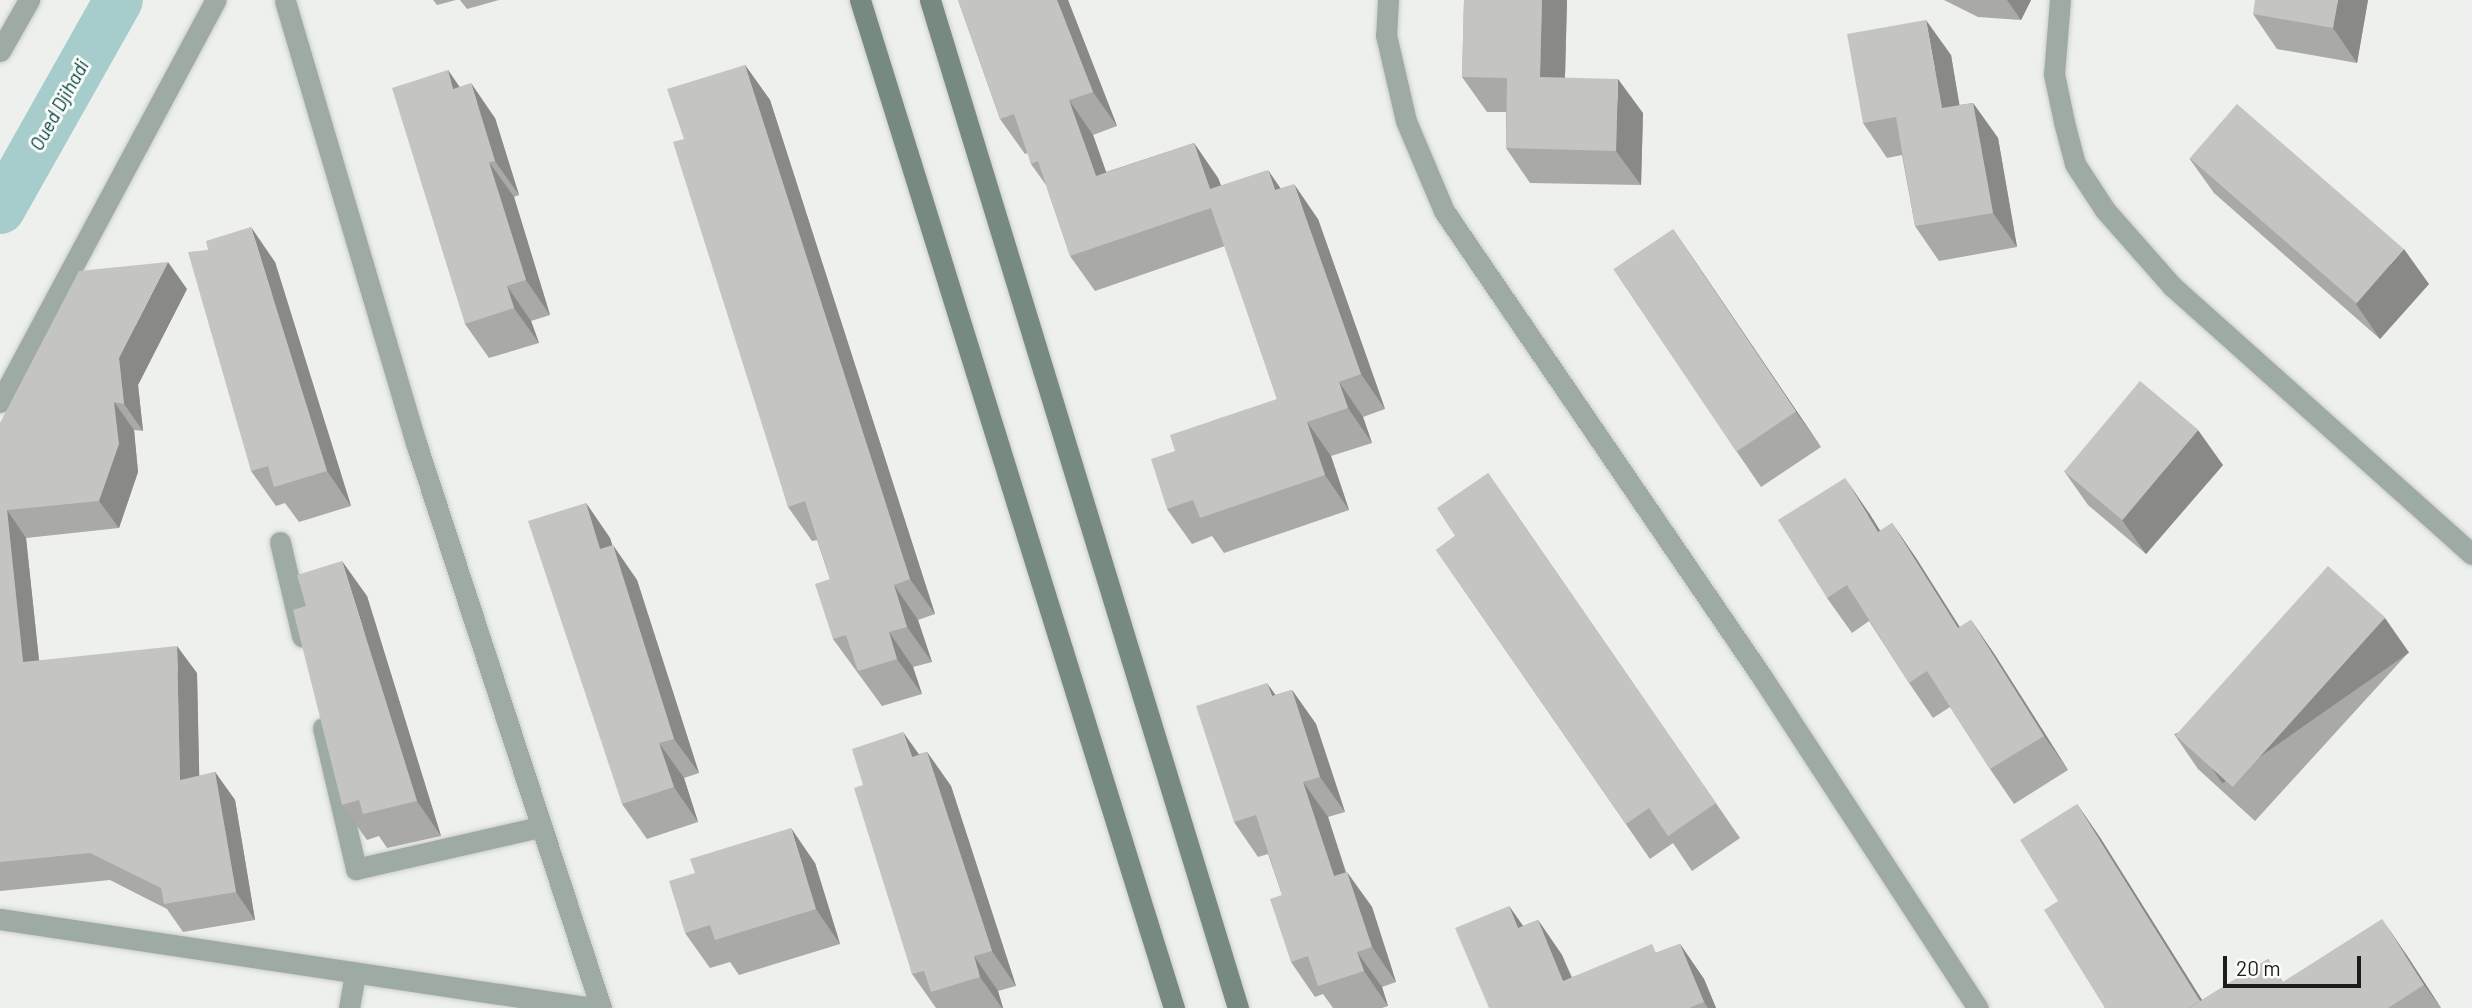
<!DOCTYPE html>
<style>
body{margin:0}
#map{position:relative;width:2472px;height:1008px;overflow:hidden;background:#eef0ed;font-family:Barlow,sans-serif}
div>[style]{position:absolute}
.canal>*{height:49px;margin:-24.5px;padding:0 24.5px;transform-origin:24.5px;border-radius:24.5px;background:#a6cdcb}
.roads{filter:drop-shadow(0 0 2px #cccecb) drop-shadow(0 0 2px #cccecb)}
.minor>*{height:21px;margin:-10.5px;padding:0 10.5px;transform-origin:10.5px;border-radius:10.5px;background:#9eaba4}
.secondary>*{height:21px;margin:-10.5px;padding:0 10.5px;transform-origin:10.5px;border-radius:10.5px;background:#768a80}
.wall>*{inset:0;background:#a9a9a5}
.shaded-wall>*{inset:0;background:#898986;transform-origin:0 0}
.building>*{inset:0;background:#c4c4c0;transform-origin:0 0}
span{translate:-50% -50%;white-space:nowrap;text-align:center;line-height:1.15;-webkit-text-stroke:6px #fbfdfa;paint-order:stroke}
.water-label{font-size:19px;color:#003e3d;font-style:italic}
.scale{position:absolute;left:2223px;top:956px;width:138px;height:32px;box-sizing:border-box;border:4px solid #1b1c1b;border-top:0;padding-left:9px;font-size:21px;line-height:24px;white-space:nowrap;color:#1b1c1b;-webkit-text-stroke:5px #fbfdfa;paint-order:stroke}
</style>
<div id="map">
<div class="canal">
<i style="left:0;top:209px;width:240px;rotate:-60.6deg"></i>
</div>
<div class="roads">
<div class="minor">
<i style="left:1388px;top:0;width:35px;rotate:93deg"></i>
<i style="left:1386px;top:35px;width:88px;rotate:76.9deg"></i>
<i style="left:1406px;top:121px;width:98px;rotate:67.1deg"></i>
<i style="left:1444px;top:211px;width:564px;rotate:55.69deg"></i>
<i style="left:1762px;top:677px;width:395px;rotate:56.9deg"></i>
<i style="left:2060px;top:0;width:74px;rotate:94.6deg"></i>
<i style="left:2054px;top:74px;width:49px;rotate:78.2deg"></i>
<i style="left:2064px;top:122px;width:43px;rotate:75.3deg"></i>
<i style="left:2075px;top:164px;width:55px;rotate:56.9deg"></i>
<i style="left:2105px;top:210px;width:101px;rotate:48.6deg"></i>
<i style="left:2172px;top:286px;width:402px;rotate:41.8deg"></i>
<i style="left:285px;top:1px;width:461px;rotate:73.5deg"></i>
<i style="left:416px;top:443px;width:595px;rotate:71.87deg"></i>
<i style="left:0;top:51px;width:59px;rotate:-60.4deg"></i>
<i style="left:0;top:402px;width:456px;rotate:-61.8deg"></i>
<i style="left:280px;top:542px;width:97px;rotate:76.8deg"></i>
<i style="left:323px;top:728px;width:145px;rotate:76.8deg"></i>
<i style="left:356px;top:869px;width:189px;rotate:-12.9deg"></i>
<i style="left:0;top:919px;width:600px;rotate:8.54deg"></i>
<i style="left:349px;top:1008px;width:36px;rotate:-80deg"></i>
</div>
<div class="secondary">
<i style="left:860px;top:0;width:1056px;rotate:72.7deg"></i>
<i style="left:930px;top:0;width:1054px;rotate:73.01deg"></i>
</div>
</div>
<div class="wall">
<i style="clip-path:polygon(433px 0,456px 0,437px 5px)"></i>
<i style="clip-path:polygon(460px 0,499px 0,467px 9px)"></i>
<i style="clip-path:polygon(958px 0,1068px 0,1117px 126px,1093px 135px,1106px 172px,1194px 143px,1218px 178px,1221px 185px,1281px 188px,1318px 219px,1385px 409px,1363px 417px,1372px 443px,1331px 456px,1349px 510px,1224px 553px,1212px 536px,1192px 544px,1167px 509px,1175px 451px,1277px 399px,1225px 246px,1095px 291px,1070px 256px,1046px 185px,1031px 164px,1028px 153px,1025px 154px,1000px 119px)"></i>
<i style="clip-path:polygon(1464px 0,1567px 0,1565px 78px,1643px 113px,1641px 185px,1530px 183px,1506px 148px,1506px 112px,1487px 112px,1462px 77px)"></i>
<i style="clip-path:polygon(1944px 0,2031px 0,2021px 20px,1978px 17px)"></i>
<i style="clip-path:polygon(2368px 0,2357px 63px,2277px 49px,2253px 14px)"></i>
<i style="clip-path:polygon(1951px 55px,1959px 105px,1973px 103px,1998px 138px,2017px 247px,1939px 261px,1915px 226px,1902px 155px,1887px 158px,1863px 123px)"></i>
<i style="clip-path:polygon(745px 65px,770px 100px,935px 614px,918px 620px,932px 662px,913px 667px,922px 694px,882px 706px,833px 639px,830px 579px,817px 540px,812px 541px,788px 507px,684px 139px)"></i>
<i style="clip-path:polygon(448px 70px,459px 87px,495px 118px,519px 195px,514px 197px,550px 315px,531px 321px,539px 343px,489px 358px,465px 324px)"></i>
<i style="clip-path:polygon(2189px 158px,2429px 284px,2380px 339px,2214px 193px)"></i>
<i style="clip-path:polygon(1673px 229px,1821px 447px,1761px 487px,1737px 452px)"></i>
<i style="clip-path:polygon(275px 262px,351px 506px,299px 522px,285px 503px,276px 506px,251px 471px)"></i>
<i style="clip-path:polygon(187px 289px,138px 385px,143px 431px,134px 430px,138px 472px,119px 528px,26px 538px,39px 660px,197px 673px,199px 776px,215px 772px,235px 800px,255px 920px,183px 932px,167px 909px,110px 880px,0 891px,0 423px)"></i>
<i style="clip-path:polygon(2223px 465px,2146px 554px,2088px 505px,2064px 471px)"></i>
<i style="clip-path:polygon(1488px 473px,1740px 838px,1692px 871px,1673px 843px,1650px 859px,1436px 550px,1455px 536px)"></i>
<i style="clip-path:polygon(586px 503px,610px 538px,612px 545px,637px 580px,699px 773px,684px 778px,698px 822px,647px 839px,622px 804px)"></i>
<i style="clip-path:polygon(1869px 513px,1880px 531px,1892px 523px,1916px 558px,1960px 627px,1971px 620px,1995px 655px,2068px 770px,2014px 804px,1990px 769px,1950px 707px,1933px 718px,1909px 683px,1869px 621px,1852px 633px,1827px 598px)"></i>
<i style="clip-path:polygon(367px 596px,441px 836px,387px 848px,379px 836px,367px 840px,342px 805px)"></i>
<i style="clip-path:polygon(2409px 652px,2255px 821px,2198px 769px,2174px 734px)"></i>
<i style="clip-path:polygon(1292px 690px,1316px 724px,1345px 812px,1328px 817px,1346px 872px,1372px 907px,1396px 982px,1382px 987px,1388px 1006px,1382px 1008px,1333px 1008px,1323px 994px,1315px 997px,1291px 962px,1282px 895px,1268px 854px,1258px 857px,1234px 822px,1275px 695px)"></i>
<i style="clip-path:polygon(927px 752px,951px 786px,1016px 986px,998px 991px,1003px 1008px,936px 1008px,912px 974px,863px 785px,919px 754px)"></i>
<i style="clip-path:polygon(2077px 804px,2101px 839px,2202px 1000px,2268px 959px,2283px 982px,2406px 954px,2441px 1008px,2105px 1008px,2058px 901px)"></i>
<i style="clip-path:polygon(815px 863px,840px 944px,739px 975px,730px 962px,710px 968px,685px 933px)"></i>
<i style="clip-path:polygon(1509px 906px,1523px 926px,1538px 920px,1562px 955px,1572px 977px,1658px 952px,1680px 944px,1704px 979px,1716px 1008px,1489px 1008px)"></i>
</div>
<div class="shaded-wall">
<i style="clip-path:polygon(1057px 0,1068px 0,1117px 126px,1093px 92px)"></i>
<i style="clip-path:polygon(1542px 0,1567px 0,1564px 112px,1540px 77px)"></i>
<i style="clip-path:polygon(2007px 0,2031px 0,2021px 20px)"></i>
<i style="clip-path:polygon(2338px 0,2368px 0,2357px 63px,2333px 28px)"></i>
<i style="clip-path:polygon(1926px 20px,1951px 55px,1966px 143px,1942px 108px)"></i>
<i style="clip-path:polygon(745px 65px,770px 100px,935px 614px,910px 579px)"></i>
<i style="clip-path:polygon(448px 70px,472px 105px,453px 89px)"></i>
<i style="clip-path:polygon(1618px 79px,1643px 113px,1641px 185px,1616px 151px)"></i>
<i style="clip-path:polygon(471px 83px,495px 118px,519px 195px,495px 161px)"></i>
<i style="clip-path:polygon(1069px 100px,1093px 135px,1120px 211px,1096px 176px)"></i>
<i style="clip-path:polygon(1973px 103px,1998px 138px,2017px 247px,1993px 213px)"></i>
<i style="clip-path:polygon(1194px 143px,1218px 178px,1235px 224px,1210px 189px)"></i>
<i style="clip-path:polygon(489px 162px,514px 197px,550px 315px,526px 280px)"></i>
<i style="clip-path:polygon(1268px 170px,1292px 205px,1275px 190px)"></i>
<i style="clip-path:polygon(1294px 184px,1318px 219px,1385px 409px,1361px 374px)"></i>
<i style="clip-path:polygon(251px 227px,275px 262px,351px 506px,327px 471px)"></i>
<i style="clip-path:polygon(1673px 229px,1697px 264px,1821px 447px,1796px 412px)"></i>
<i style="clip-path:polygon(2404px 249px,2429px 284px,2380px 339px,2356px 304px)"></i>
<i style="clip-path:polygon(168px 262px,187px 289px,138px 385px,143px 431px,124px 404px,119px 358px)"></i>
<i style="clip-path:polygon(507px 286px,531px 321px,539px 343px,514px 308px)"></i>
<i style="clip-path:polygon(1339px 382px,1363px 417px,1372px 443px,1348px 408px)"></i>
<i style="clip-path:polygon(114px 402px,134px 430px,138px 472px,119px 528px,99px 501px)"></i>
<i style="clip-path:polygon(1307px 422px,1331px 456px,1349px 510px,1325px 475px)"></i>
<i style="clip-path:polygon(2198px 430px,2223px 465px,2146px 554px,2122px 520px)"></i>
<i style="clip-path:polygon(1845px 478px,1869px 513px,1903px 567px,1878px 532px)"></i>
<i style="clip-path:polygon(586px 503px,610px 538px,625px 584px,600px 549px)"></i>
<i style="clip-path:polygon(7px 510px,26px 538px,42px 689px,23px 662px)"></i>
<i style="clip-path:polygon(1892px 523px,1916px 558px,1982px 663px,1958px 628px)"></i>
<i style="clip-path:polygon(613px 545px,637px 580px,699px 773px,674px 739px)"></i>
<i style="clip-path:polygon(342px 561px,367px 596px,441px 836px,417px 801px)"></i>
<i style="clip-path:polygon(894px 585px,918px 620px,932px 662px,907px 627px)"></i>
<i style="left:2385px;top:618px;width:42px;height:228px;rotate:55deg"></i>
<i style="clip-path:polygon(1971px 620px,1995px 655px,2068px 770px,2044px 736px)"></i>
<i style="clip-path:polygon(889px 632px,913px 667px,922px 694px,897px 659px)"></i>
<i style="clip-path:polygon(177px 646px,197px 673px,200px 808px,180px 780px)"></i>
<i style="clip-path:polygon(1267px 683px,1292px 718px,1272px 696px)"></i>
<i style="clip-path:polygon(1292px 690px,1316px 724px,1345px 812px,1320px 777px)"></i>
<i style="clip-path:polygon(903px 732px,928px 767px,912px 757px)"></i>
<i style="clip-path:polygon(659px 743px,684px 778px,698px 822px,674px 787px)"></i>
<i style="clip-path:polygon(927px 752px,951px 786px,1016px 986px,992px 951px)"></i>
<i style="clip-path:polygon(215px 772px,235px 800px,255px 920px,236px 892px)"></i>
<i style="clip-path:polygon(1303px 782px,1328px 817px,1358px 911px,1334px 876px)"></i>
<i style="clip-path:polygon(2077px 804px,2101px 839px,2207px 1008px,2200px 1001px)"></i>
<i style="clip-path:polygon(791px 828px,815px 863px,840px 944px,816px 909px)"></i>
<i style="clip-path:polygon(1347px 872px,1372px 907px,1396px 982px,1372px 947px)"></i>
<i style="clip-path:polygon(1509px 906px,1533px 940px,1518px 928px)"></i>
<i style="clip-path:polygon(2382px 919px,2406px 954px,2441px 1008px,2424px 985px)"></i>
<i style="clip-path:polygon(1538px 920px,1562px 955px,1584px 1008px,1563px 981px)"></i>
<i style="clip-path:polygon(1680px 944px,1704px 979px,1716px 1008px,1708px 1008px,1704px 1002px)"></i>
<i style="clip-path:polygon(1357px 952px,1382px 987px,1388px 1006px,1364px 971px)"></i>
<i style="clip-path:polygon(974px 956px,998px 991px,1003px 1008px,1002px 1008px,980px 977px)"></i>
</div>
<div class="building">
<i style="clip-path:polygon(958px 0,1057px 0,1093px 92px,1069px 100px,1096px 176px,1194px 143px,1210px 189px,1268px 170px,1275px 190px,1294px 184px,1361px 374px,1339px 382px,1348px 408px,1307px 422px,1325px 475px,1200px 518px,1193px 500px,1167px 509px,1151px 459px,1175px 451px,1170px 435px,1277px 399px,1211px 208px,1070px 256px,1038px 161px,1031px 164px,1014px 114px,1000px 119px)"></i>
<i style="clip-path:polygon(1464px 0,1542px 0,1540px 77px,1618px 79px,1616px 151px,1506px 148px,1507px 78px,1462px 77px)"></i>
<i style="clip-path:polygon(2255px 0,2338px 0,2333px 28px,2253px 14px)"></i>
<i style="clip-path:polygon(1926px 20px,1942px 108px,1973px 103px,1993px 213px,1915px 226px,1896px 117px,1863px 123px,1847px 34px)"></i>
<i style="clip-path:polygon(745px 65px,910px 579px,894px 585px,907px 627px,889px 632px,897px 659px,858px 671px,846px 635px,833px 639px,815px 584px,830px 579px,805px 501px,788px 507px,673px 142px,684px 139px,667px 89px)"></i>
<i style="clip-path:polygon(448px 70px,453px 89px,471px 83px,495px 161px,489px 162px,526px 280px,507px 286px,514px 308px,465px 324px,392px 88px)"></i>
<i style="left:2237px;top:104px;width:221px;height:72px;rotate:41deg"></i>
<i style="clip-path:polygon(251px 227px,327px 471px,274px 487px,268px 466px,251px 471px,188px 252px,208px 250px,206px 241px)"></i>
<i style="left:1673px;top:229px;width:220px;height:72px;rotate:56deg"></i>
<i style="clip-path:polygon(168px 262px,119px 358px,124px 404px,114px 402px,119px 444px,99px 501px,7px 510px,23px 662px,177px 646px,180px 780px,215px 772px,236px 892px,164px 904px,161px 888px,90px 853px,0 862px,0 423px,79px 271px)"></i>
<i style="left:2140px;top:381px;width:76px;height:118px;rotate:40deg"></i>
<i style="clip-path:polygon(1488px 473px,1716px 803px,1668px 836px,1649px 808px,1626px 824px,1436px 550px,1455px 536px,1437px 508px)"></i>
<i style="clip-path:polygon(1845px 478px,1878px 532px,1892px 523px,1958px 628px,1971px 620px,2044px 736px,1990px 769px,1927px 671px,1909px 683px,1847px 585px,1827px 598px,1778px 520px)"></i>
<i style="clip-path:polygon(586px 503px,600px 549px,613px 545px,674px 739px,659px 743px,674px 787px,622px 804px,528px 521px)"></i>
<i style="clip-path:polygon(342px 561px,417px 801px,363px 814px,359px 800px,342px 805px,293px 610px,306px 606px,297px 575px)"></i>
<i style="left:2328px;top:566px;width:77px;height:228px;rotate:42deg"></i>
<i style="clip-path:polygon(1267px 683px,1272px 696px,1292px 690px,1320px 777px,1303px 782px,1334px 876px,1347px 872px,1372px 947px,1357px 952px,1364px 971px,1318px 986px,1308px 956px,1291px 962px,1270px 899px,1282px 895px,1256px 815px,1234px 822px,1196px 706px)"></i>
<i style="clip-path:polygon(903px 732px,912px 757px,927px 752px,992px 951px,974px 956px,980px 977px,931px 992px,924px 971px,912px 974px,854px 788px,863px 785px,852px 749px)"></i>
<i style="clip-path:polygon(2077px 804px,2200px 1001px,2188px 1008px,2105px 1008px,2044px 910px,2058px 901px,2020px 840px)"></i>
<i style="clip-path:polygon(791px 828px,816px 909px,715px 940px,710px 925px,685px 933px,669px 881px,695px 873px,690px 859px)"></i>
<i style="clip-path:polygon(1509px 906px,1518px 928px,1538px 920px,1563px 981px,1652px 944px,1656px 953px,1680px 944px,1704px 1002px,1689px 1008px,1489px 1008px,1455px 928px)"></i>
<i style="clip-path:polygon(2382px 919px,2424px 985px,2388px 1008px,2189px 1008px,2268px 959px,2283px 982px)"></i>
</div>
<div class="water-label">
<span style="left:59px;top:105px;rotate:-61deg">Oued Djihadi</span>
</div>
<div class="scale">20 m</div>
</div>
